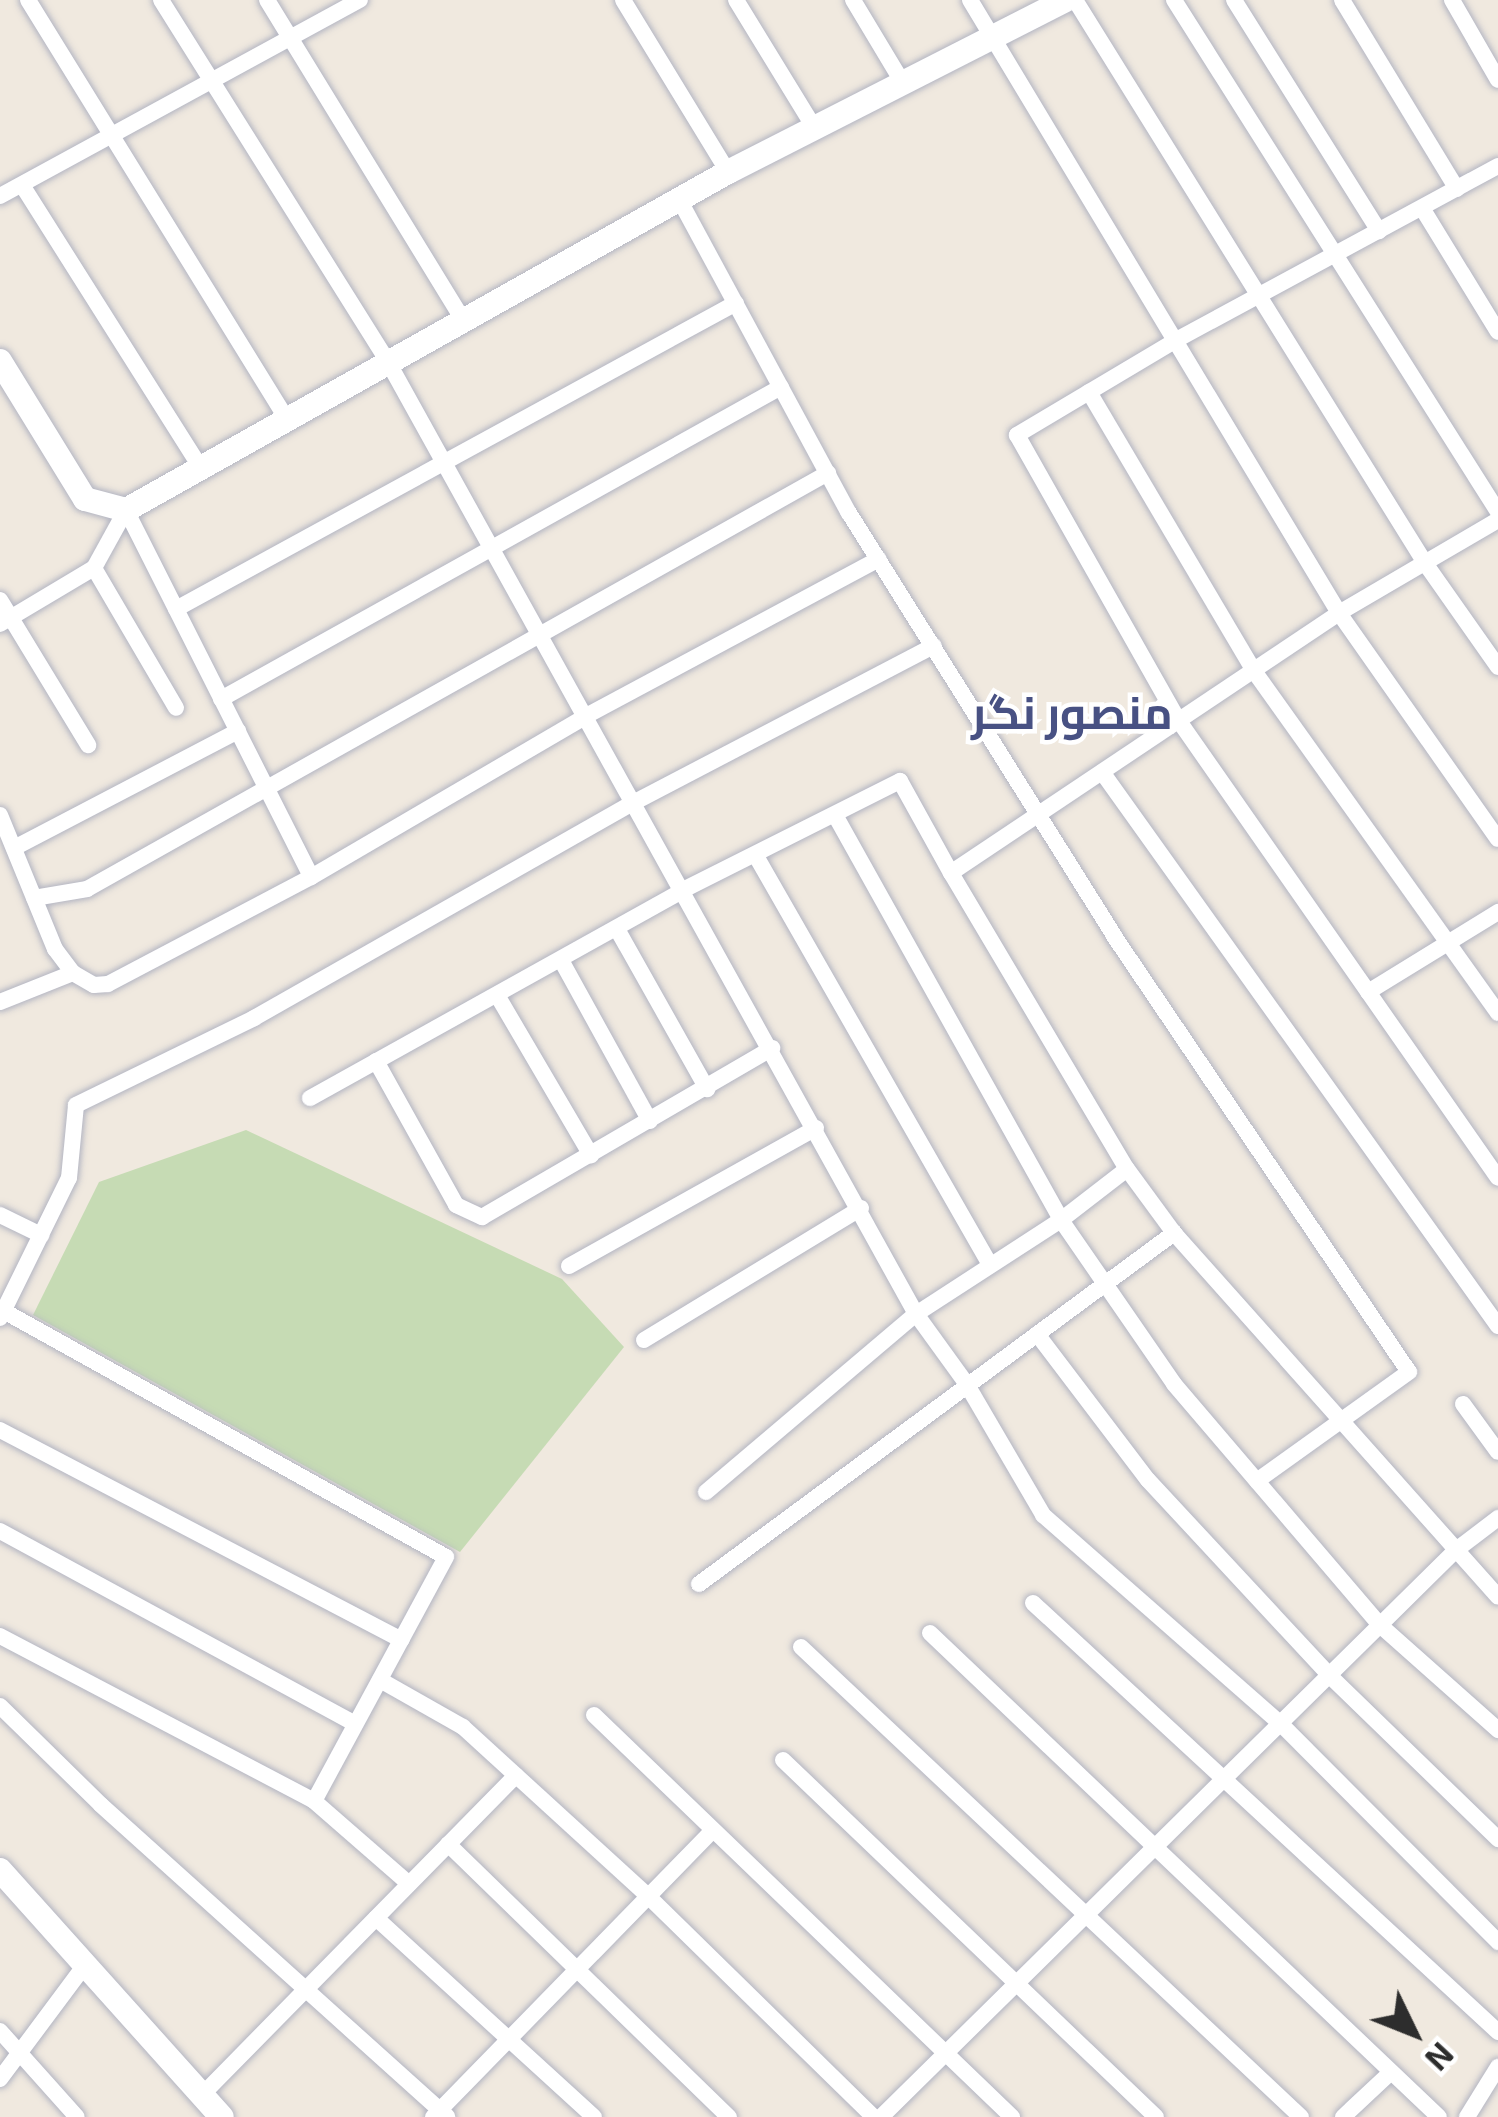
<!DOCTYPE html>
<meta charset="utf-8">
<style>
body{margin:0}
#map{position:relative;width:1498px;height:2117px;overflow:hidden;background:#f0e9df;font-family:"Exo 2",Cairo,sans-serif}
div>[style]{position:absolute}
.cemetery>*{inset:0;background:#c6dbb4}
.roads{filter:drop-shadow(0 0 3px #b3b5c2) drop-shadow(0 0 3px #b3b5c2)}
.street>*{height:16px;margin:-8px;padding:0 8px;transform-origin:8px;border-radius:8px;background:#fff}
.secondary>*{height:24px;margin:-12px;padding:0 12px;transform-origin:12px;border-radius:12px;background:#fff}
span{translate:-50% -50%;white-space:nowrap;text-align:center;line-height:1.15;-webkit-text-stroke:9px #fff;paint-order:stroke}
.district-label{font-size:45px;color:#485183;font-weight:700}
.north{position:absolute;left:1354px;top:1973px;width:120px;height:120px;-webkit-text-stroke:9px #fff;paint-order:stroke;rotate:133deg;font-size:33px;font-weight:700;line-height:48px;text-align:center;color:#2d2d2d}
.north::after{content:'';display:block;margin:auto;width:42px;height:54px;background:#2d2d2d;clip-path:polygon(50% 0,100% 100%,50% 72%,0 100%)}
</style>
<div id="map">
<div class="cemetery">
<i style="clip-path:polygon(246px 1130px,562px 1279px,624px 1347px,460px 1552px,33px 1315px,99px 1182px)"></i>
</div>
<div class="roads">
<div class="street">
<i style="left:28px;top:0;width:493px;rotate:58.3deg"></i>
<i style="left:161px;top:0;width:425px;rotate:57.9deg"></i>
<i style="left:387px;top:360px;width:1091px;rotate:60.99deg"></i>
<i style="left:916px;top:1314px;width:85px;rotate:54.1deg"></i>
<i style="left:966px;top:1383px;width:153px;rotate:59.7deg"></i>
<i style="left:1043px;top:1515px;width:317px;rotate:41.3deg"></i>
<i style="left:1281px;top:1724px;width:308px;rotate:45.1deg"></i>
<i style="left:267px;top:0;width:375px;rotate:58.5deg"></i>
<i style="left:623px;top:0;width:202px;rotate:58.6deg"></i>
<i style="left:736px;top:0;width:151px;rotate:58.5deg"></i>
<i style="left:853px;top:0;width:99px;rotate:59deg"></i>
<i style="left:970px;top:0;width:715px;rotate:58.95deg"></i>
<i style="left:1339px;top:613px;width:276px;rotate:54.9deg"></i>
<i style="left:1075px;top:0;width:663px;rotate:58.13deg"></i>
<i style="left:1425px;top:563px;width:127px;rotate:54.9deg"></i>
<i style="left:1174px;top:0;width:606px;rotate:57.67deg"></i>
<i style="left:1234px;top:0;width:273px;rotate:57.9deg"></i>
<i style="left:1342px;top:0;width:221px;rotate:58.7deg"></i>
<i style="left:1452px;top:0;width:92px;rotate:60.1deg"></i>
<i style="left:1498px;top:166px;width:370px;rotate:151.6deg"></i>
<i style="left:1173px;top:342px;width:182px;rotate:149.2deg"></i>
<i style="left:1017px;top:435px;width:329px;rotate:60.5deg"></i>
<i style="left:1179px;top:721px;width:557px;rotate:55.08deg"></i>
<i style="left:22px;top:185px;width:335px;rotate:57.7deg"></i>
<i style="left:0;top:196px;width:410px;rotate:-28.6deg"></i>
<i style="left:679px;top:199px;width:357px;rotate:61.6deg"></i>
<i style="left:849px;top:513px;width:499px;rotate:57.9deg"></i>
<i style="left:1114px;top:936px;width:526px;rotate:55.92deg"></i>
<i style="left:1409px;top:1372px;width:187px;rotate:144.4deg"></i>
<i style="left:1422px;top:208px;width:145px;rotate:58.5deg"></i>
<i style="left:1089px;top:392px;width:324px;rotate:59.4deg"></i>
<i style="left:1254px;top:671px;width:420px;rotate:54.5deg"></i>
<i style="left:126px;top:510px;width:411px;rotate:63.2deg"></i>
<i style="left:311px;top:877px;width:319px;rotate:-30.3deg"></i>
<i style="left:586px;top:716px;width:332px;rotate:-28.2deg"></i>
<i style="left:1498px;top:520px;width:184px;rotate:149.7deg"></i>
<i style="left:1339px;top:613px;width:467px;rotate:146.2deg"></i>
<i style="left:951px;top:873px;width:344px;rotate:59.3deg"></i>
<i style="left:1127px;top:1169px;width:79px;rotate:53.7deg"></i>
<i style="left:1174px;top:1233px;width:487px;rotate:48.3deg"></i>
<i style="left:94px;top:568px;width:162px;rotate:59.6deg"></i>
<i style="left:0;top:600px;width:170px;rotate:58.7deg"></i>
<i style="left:176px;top:609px;width:638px;rotate:-28.65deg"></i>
<i style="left:0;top:624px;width:109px;rotate:-30.8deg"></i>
<i style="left:94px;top:568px;width:66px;rotate:-61.1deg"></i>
<i style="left:221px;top:699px;width:641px;rotate:-29.12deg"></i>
<i style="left:1102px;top:772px;width:681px;rotate:54.44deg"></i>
<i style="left:0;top:815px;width:145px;rotate:67.7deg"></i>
<i style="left:55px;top:949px;width:30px;rotate:53deg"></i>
<i style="left:73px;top:973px;width:24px;rotate:30deg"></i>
<i style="left:94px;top:985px;width:14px;rotate:-4deg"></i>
<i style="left:108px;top:984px;width:229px;rotate:-27.8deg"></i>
<i style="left:835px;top:815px;width:464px;rotate:60.8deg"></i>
<i style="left:1061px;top:1220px;width:199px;rotate:55.4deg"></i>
<i style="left:1174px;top:1384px;width:318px;rotate:49.5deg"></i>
<i style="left:1381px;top:1626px;width:157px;rotate:41.6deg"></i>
<i style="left:14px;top:848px;width:253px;rotate:-27.6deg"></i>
<i style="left:756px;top:856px;width:471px;rotate:60.2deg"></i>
<i style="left:34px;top:898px;width:54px;rotate:-9.6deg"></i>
<i style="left:87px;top:889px;width:850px;rotate:-29.31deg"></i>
<i style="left:617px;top:929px;width:184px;rotate:60.6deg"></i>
<i style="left:561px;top:960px;width:184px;rotate:61.1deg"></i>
<i style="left:1368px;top:992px;width:153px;rotate:-31.6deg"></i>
<i style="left:497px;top:995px;width:186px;rotate:59.6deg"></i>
<i style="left:0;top:1002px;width:79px;rotate:-21.7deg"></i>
<i style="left:376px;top:1061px;width:165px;rotate:60.9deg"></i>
<i style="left:456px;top:1205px;width:29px;rotate:25deg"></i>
<i style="left:482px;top:1217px;width:336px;rotate:-30.2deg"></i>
<i style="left:310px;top:1098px;width:427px;rotate:-29.1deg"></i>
<i style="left:683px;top:890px;width:243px;rotate:-26.7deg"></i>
<i style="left:900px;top:781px;width:105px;rotate:61deg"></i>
<i style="left:0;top:1215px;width:46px;rotate:26deg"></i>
<i style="left:569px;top:1266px;width:283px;rotate:-29.2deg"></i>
<i style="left:0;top:1309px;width:510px;rotate:29.08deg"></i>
<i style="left:446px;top:1557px;width:277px;rotate:118.4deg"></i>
<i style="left:0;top:1318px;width:156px;rotate:-63.8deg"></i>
<i style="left:69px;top:1178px;width:73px;rotate:-84.5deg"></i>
<i style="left:76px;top:1105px;width:198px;rotate:-26deg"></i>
<i style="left:254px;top:1018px;width:438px;rotate:-29.6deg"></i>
<i style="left:635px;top:802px;width:337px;rotate:-27.6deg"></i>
<i style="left:1037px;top:1334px;width:183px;rotate:52.8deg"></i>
<i style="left:1148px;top:1480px;width:269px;rotate:47.1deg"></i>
<i style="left:1331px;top:1677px;width:233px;rotate:44.1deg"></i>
<i style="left:644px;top:1340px;width:254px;rotate:-31.3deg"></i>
<i style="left:1463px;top:1404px;width:59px;rotate:53.9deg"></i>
<i style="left:0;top:1430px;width:453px;rotate:27.6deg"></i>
<i style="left:706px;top:1492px;width:275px;rotate:-40.3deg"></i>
<i style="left:916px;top:1314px;width:173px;rotate:-33deg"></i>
<i style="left:1061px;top:1220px;width:83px;rotate:-37.7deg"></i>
<i style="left:0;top:1531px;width:404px;rotate:28.5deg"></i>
<i style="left:699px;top:1584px;width:591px;rotate:-36.46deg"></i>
<i style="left:1033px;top:1603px;width:633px;rotate:42.69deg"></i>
<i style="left:930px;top:1633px;width:702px;rotate:43.56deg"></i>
<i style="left:0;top:1636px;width:355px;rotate:27.7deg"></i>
<i style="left:314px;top:1801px;width:126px;rotate:41.1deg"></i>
<i style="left:801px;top:1647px;width:686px;rotate:43.23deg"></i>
<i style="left:380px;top:1680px;width:95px;rotate:29.5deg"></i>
<i style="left:463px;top:1727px;width:252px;rotate:42.4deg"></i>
<i style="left:649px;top:1897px;width:315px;rotate:44.4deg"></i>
<i style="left:0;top:1706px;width:141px;rotate:44.4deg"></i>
<i style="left:101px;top:1805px;width:466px;rotate:42deg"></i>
<i style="left:594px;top:1715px;width:580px;rotate:43.88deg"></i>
<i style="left:783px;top:1760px;width:516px;rotate:43.74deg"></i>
<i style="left:448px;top:1844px;width:392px;rotate:44.2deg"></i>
<i style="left:376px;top:1918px;width:295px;rotate:42.4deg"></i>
<i style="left:0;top:2031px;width:115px;rotate:48.2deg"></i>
<i style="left:0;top:2079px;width:142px;rotate:-53.3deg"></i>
<i style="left:202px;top:2095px;width:448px;rotate:-45.5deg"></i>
<i style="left:433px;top:2117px;width:401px;rotate:-45.7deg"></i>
<i style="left:881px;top:2117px;width:808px;rotate:-44.6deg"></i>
<i style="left:1456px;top:1550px;width:53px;rotate:-37.3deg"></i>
<i style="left:1343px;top:2117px;width:64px;rotate:-43.1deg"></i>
<i style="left:1467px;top:2117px;width:59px;rotate:-58.2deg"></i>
</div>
<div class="secondary">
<i style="left:0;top:361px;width:162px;rotate:58.4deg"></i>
<i style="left:85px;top:499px;width:42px;rotate:15deg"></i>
<i style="left:126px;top:510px;width:690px;rotate:-29.31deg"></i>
<i style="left:728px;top:172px;width:378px;rotate:-27deg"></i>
<i style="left:0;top:1870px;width:332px;rotate:48.1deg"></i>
</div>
</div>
<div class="district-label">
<span style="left:1072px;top:712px">منصور نگر</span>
</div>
<div class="north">N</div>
</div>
